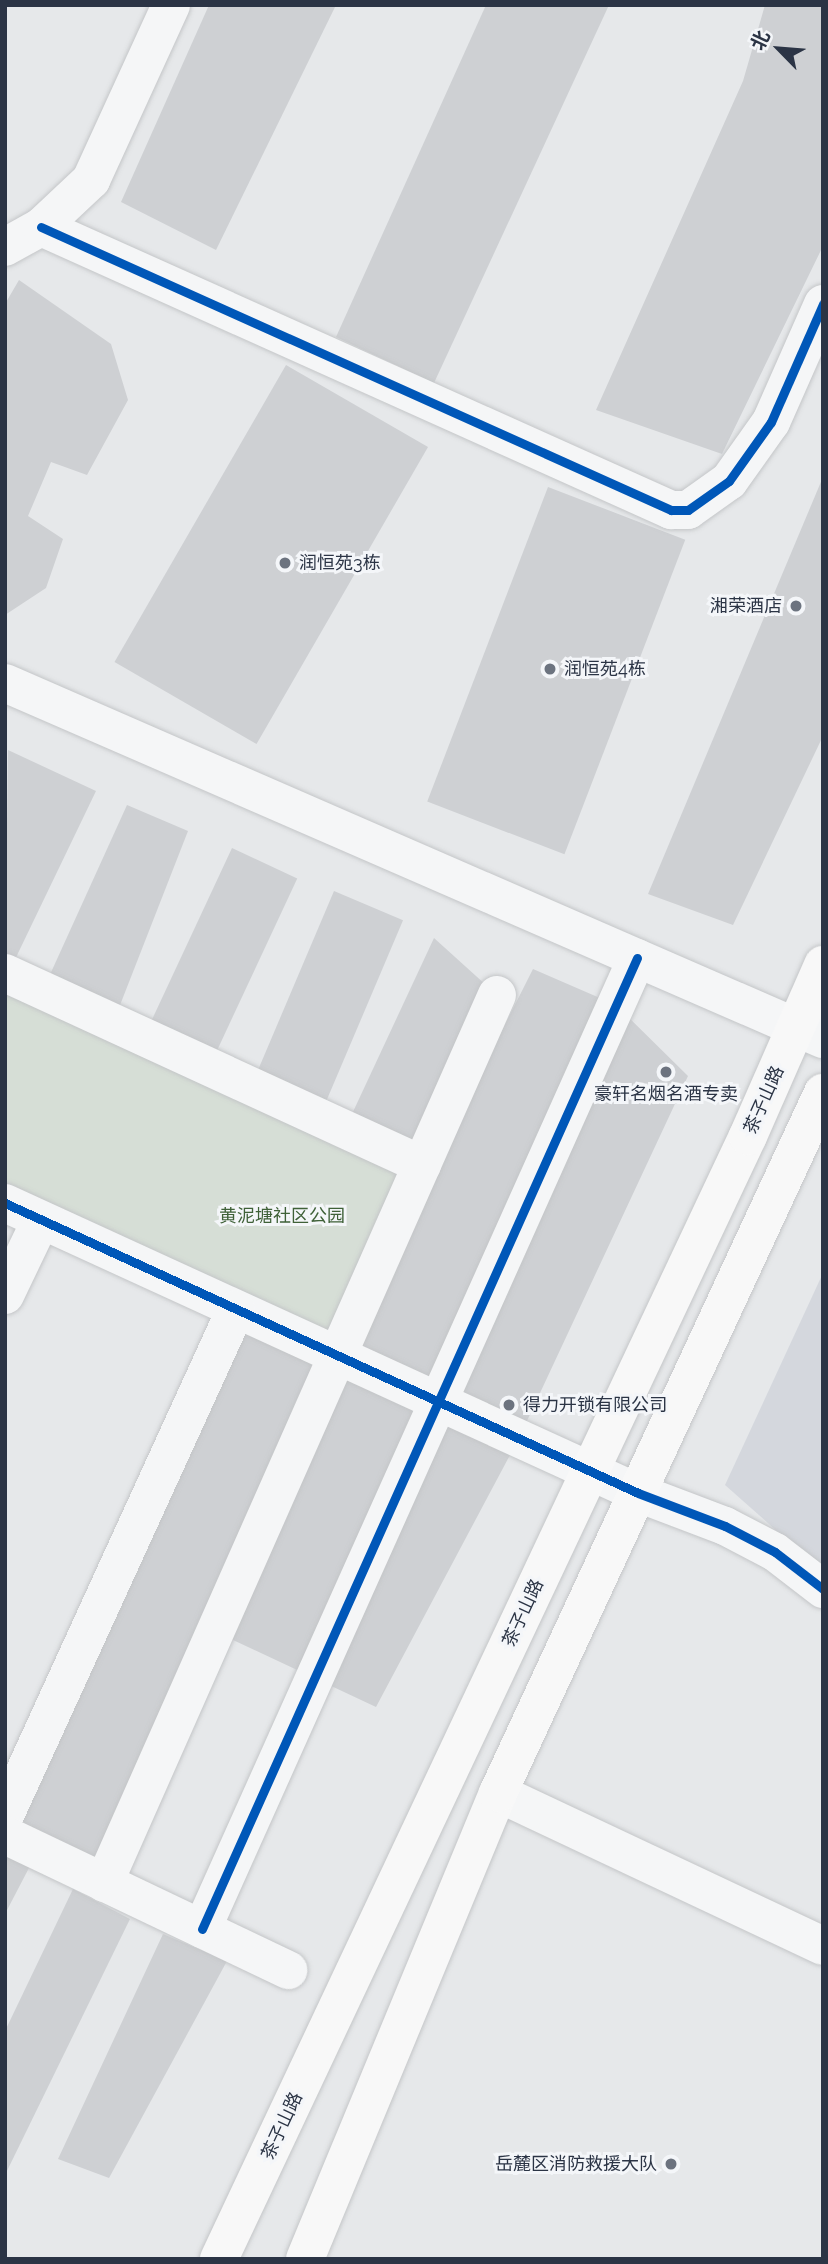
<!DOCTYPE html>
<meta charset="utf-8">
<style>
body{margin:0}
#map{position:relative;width:828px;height:2264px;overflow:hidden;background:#e6e8ea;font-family:Raleway,"Noto Sans SC",sans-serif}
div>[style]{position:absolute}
.built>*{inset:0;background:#d4d7dd}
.green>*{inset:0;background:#d6ded6}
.building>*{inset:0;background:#ced0d3;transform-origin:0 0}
.roads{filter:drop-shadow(0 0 2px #c4c6c8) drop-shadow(0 0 2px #c4c6c8)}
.minor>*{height:38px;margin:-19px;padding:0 19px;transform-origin:19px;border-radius:19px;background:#f5f6f7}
.major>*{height:38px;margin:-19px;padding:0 19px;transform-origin:19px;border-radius:19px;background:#f8f8f8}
.cycleway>*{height:9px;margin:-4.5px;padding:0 4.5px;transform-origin:4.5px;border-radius:4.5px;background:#0057b8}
.dots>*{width:19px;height:19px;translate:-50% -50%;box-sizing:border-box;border:4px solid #f4f6f9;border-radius:50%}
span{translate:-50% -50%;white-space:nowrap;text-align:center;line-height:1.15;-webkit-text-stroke:6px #f4f6f9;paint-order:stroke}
.poi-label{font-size:18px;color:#2b3445}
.left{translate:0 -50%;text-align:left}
.right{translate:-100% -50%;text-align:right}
.street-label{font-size:18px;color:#2b3445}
.park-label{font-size:18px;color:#3f6138}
.frame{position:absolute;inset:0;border:7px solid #2b3445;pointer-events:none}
.north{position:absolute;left:744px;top:14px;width:70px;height:70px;-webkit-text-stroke:5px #f4f6f9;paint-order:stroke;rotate:295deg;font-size:19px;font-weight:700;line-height:28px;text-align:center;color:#2b3445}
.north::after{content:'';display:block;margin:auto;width:24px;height:32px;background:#2b3445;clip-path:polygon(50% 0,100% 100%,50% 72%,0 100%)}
</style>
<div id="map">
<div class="built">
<i style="clip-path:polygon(823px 1273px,823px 1572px,725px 1485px)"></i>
</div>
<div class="green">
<i style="clip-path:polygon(5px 990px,409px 1170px,330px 1343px,5px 1190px)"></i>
</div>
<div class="building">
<i style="clip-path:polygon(209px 5px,336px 5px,216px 250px,121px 202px)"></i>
<i style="clip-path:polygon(486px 5px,609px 5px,434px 383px,336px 337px)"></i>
<i style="clip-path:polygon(765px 5px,823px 5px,823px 246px,722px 454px,596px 410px,743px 81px)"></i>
<i style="clip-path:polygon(19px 280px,111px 344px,128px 400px,87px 475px,51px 462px,28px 516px,63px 539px,46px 588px,5px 615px,5px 304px)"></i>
<i style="left:286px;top:365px;width:164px;height:343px;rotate:30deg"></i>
<i style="clip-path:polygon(823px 477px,823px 736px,733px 925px,648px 894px)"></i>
<i style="left:548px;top:487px;width:147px;height:337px;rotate:21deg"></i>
<i style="clip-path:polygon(8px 750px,96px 791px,8px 974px,5px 973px)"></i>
<i style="clip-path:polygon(127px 805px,188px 831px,113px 1023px,43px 990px)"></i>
<i style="left:232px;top:848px;width:72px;height:208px;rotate:25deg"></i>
<i style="left:334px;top:891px;width:75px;height:213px;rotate:23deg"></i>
<i style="clip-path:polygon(434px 938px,497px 995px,422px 1165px,345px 1129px)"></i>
<i style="clip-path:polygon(533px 969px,616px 1005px,688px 1076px,519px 1438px,376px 1707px,216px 1632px,104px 1883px,5px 1835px,236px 1309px,338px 1356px)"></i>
<i style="clip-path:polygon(5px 1855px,30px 1866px,5px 1914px)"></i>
<i style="clip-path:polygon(73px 1889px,130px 1919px,5px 2175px,5px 2031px)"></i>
<i style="clip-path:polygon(163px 1934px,227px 1961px,109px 2178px,58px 2159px)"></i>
</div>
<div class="roads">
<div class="minor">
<i style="left:41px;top:227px;width:691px;rotate:24.19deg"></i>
<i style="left:671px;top:510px;width:17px"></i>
<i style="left:688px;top:510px;width:50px;rotate:-35.3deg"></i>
<i style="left:729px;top:481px;width:72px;rotate:-54.6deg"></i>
<i style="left:771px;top:422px;width:129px;rotate:-66.2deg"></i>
<i style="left:5px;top:247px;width:41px;rotate:-29.1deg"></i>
<i style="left:41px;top:227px;width:69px;rotate:-43.2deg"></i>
<i style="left:91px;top:180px;width:192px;rotate:-65.4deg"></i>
<i style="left:5px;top:683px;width:892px;rotate:23.52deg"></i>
<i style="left:5px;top:973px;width:459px;rotate:24.7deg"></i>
<i style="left:5px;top:1203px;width:696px;rotate:24.61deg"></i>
<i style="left:638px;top:1493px;width:93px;rotate:20.8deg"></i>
<i style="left:725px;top:1526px;width:56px;rotate:27.5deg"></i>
<i style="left:775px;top:1552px;width:61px;rotate:37.6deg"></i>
<i style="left:5px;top:1295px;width:83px;rotate:-64.4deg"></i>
<i style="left:498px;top:1793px;width:359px;rotate:25.2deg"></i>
<i style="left:5px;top:1815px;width:556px;rotate:-65.46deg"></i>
<i style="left:5px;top:1835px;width:314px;rotate:25.5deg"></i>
<i style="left:104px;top:1883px;width:971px;rotate:-66.13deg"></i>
<i style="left:202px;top:1929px;width:1064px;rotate:-65.87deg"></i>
</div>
<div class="major">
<i style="left:219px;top:2259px;width:1241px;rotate:-64.78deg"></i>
<i style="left:748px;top:1136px;width:187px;rotate:-66.3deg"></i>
<i style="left:305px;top:2259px;width:504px;rotate:-67.5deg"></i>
<i style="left:498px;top:1793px;width:772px;rotate:-65.1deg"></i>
</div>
</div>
<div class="cycleway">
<i style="left:41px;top:227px;width:691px;rotate:24.19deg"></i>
<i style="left:671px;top:510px;width:17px"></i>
<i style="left:688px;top:510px;width:50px;rotate:-35.3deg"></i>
<i style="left:729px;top:481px;width:72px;rotate:-54.6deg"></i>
<i style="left:771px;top:422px;width:129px;rotate:-66.2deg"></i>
<i style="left:5px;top:1203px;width:696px;rotate:24.61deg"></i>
<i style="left:638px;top:1493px;width:93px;rotate:20.8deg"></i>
<i style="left:725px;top:1526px;width:56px;rotate:27.5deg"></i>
<i style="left:775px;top:1552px;width:61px;rotate:37.6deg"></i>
<i style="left:202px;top:1929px;width:1064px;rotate:-65.87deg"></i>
</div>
<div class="dots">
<i style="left:285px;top:563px;background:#6c737f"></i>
<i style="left:796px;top:606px;background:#6c737f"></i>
<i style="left:550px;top:669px;background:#6c737f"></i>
<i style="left:666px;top:1072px;background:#6c737f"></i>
<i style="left:509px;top:1405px;background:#6c737f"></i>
<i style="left:671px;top:2164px;background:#6c737f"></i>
</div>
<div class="poi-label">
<span class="left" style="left:299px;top:563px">润恒苑3栋</span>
<span class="right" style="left:782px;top:606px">湘荣酒店</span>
<span class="left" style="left:564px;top:669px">润恒苑4栋</span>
<span style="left:666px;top:1094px">豪轩名烟名酒专卖</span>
<span class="left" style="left:523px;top:1405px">得力开锁有限公司</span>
<span class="right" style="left:657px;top:2164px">岳麓区消防救援大队</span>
</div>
<div class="street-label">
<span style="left:764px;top:1100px;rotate:-66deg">茶子山路</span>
<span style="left:523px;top:1613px;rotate:-65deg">茶子山路</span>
<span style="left:282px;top:2126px;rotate:-65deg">茶子山路</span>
</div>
<div class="park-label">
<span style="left:282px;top:1216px">黄泥塘社区公园</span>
</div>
<div class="frame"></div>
<div class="north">北</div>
</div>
